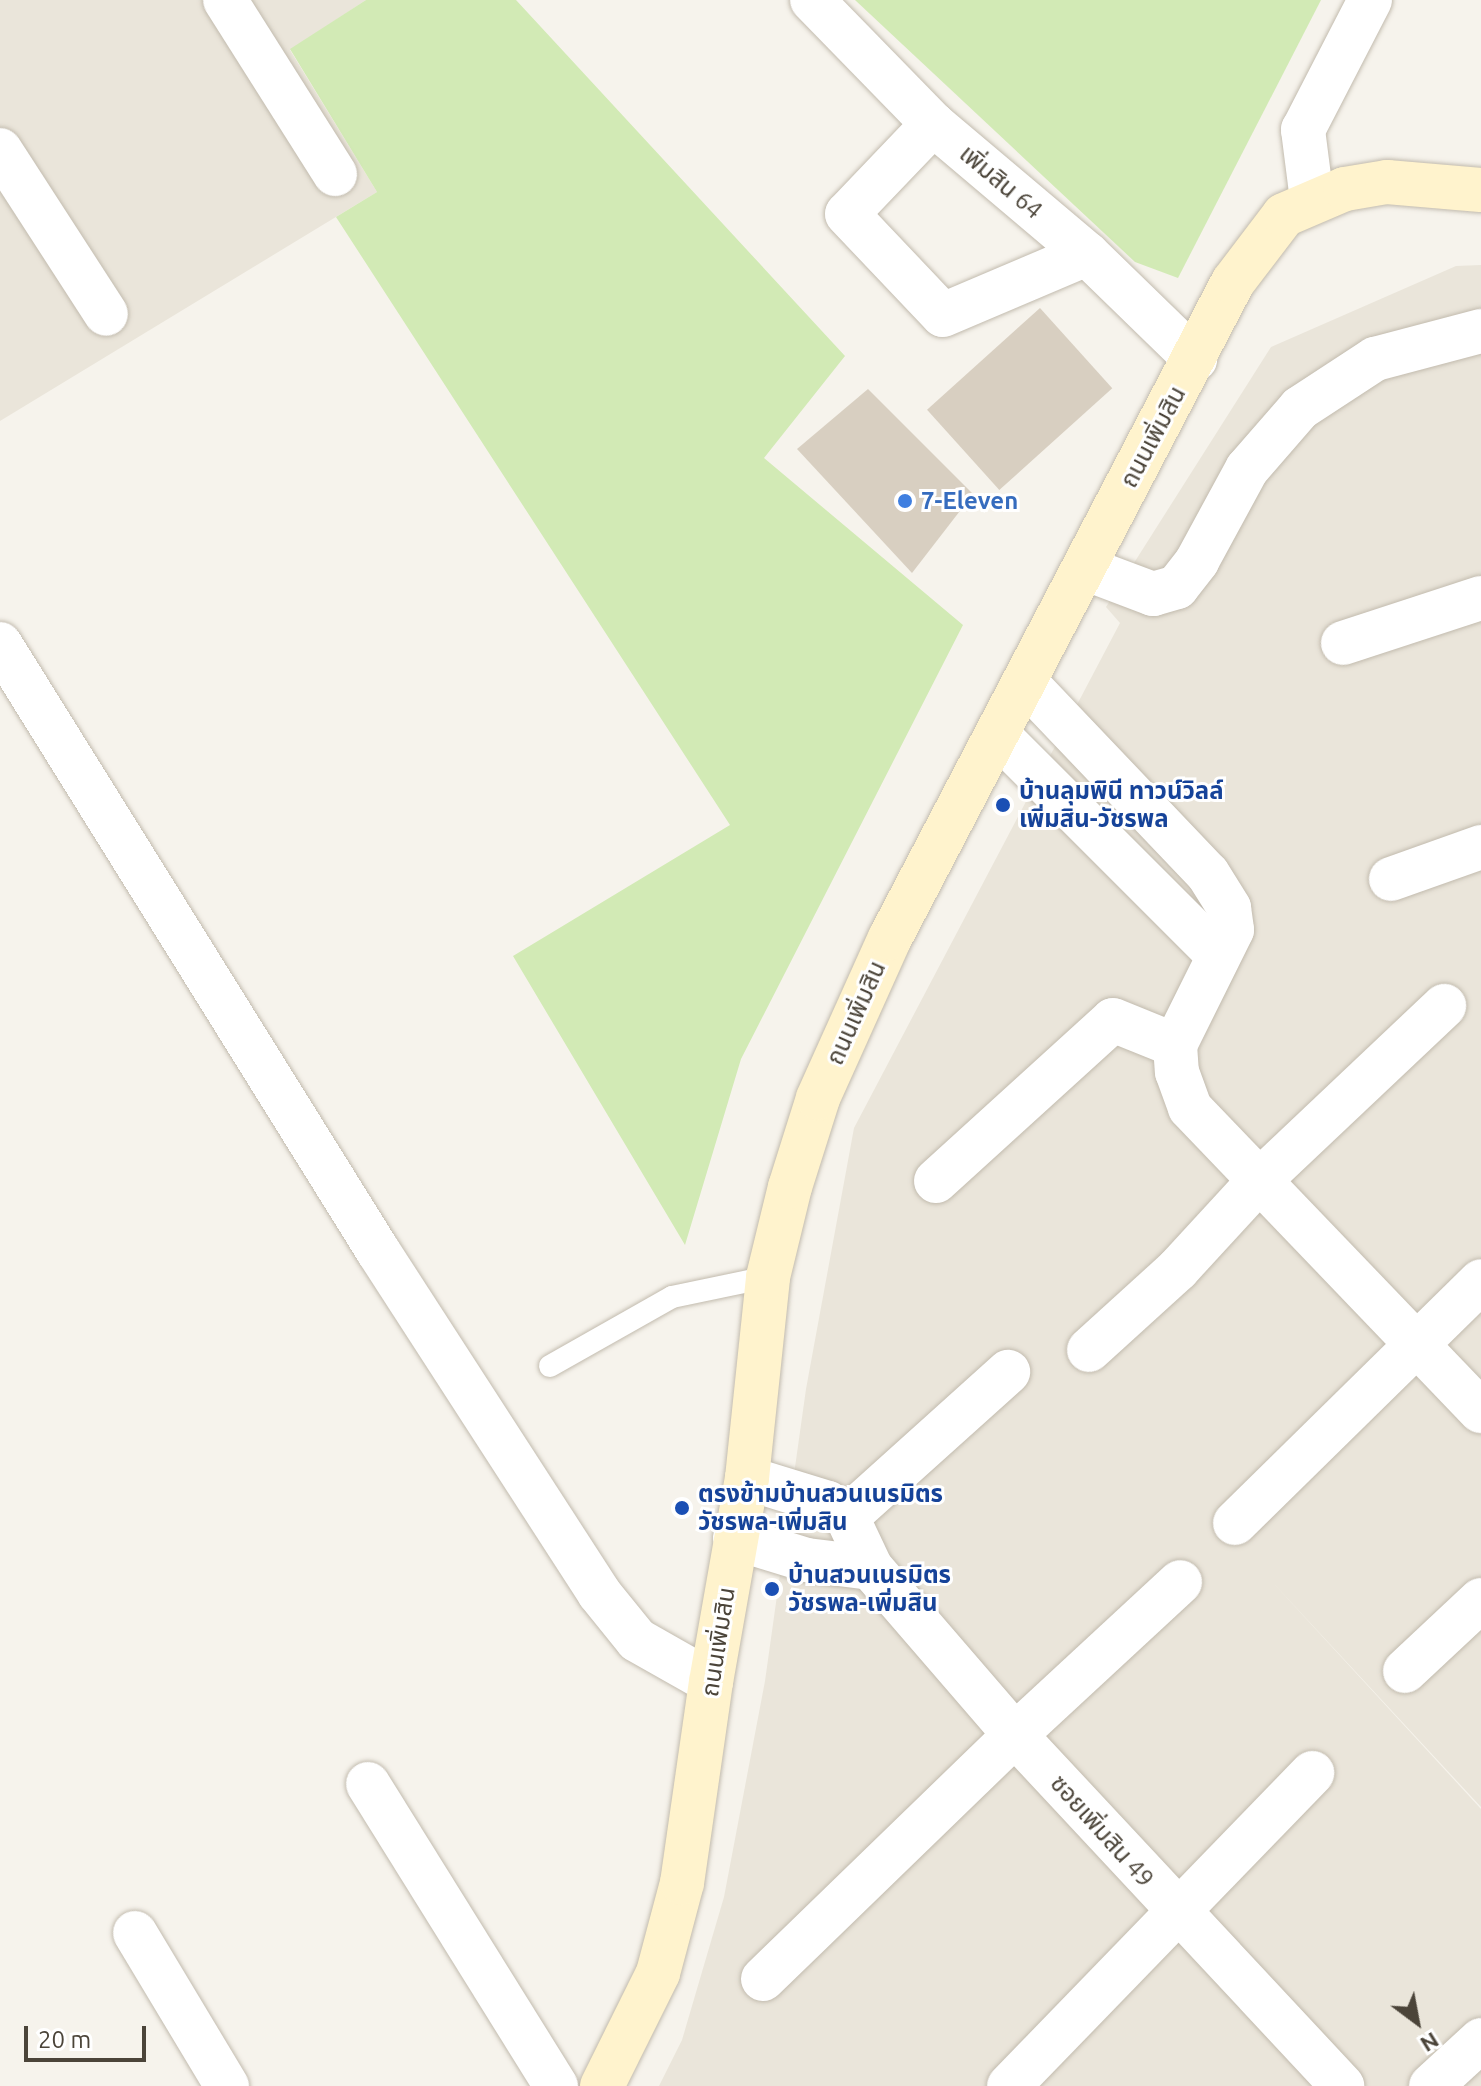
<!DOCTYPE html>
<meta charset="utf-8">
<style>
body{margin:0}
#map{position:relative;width:1481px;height:2086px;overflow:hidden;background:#f6f3ec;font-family:Ubuntu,"Noto Sans Thai",sans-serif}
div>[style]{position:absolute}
.residential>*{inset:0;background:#eae5da}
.green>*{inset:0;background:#d2eab5}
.building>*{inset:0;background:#d8cfc1;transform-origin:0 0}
.roads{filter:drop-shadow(0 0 2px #c2bbae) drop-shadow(0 0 2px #c2bbae)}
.lane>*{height:22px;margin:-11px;padding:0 11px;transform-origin:11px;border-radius:11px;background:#fff}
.street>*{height:44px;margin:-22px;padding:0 22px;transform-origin:22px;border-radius:22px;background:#fff}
.secondary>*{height:44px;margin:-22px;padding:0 22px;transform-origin:22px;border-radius:22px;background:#fff3cd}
.dots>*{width:22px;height:22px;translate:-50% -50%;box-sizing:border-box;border:4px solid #fff;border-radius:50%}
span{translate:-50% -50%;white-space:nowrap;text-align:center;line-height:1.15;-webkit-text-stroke:6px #fff;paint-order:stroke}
.street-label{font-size:24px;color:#4b4439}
.shop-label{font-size:24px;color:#366cbe;font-weight:700}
.left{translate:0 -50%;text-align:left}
.transit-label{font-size:24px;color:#164399;font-weight:700}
.north{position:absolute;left:1377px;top:1982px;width:80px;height:80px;-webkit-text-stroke:6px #fff;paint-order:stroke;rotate:148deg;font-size:22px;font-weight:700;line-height:32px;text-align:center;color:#4b4439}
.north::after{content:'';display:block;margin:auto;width:28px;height:36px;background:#4b4439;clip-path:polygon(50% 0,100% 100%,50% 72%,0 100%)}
.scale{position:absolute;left:24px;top:2026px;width:122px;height:36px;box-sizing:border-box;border:4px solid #4b4439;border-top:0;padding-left:10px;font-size:24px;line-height:28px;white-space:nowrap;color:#4b4439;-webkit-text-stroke:6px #fff;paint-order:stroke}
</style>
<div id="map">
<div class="residential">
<i style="clip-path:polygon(0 0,366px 0,290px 50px,377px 192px,0 421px)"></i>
<i style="clip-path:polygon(1481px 265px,1481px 1807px,1265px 1574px,1481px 1809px,1481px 2086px,659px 2086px,682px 2040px,724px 1897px,765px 1681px,806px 1389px,854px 1128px,1120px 623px,1106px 607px,1271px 347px,1456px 266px)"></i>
</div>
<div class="green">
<i style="clip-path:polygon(366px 0,516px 0,845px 356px,764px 458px,963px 625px,741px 1059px,685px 1245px,513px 956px,730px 825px,336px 217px,377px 192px,290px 49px)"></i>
<i style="clip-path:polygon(855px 0,1321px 0,1178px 278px,1135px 262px)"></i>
</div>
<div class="building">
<i style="left:1040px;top:308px;width:108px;height:152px;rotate:48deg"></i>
<i style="clip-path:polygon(868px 389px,973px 494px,912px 573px,797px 449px)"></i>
</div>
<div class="roads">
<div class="lane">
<i style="left:550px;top:1366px;width:140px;rotate:-29.5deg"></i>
<i style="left:672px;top:1297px;width:98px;rotate:-11.8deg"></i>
</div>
<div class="street">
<i style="left:225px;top:0;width:206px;rotate:57.7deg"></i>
<i style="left:812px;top:0;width:173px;rotate:45.7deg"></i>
<i style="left:933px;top:124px;width:202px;rotate:40.2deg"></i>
<i style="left:1087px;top:254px;width:151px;rotate:44.2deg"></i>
<i style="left:933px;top:124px;width:124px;rotate:133.7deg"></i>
<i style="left:847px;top:214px;width:139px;rotate:46.5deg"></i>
<i style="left:943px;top:315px;width:156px;rotate:-23deg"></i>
<i style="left:0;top:150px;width:195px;rotate:57.1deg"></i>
<i style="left:1312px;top:200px;width:71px;rotate:-97.3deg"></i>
<i style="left:1303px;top:130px;width:146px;rotate:-62.7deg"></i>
<i style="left:1084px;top:568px;width:74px;rotate:20.6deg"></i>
<i style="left:1153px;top:594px;width:25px;rotate:-16deg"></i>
<i style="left:1177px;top:587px;width:33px;rotate:-52deg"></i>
<i style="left:1197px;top:561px;width:105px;rotate:-61.5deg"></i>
<i style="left:1247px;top:469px;width:81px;rotate:-49deg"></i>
<i style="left:1300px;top:408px;width:90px;rotate:-33.2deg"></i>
<i style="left:1375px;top:359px;width:110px;rotate:-14.8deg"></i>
<i style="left:1343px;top:643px;width:145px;rotate:-18.1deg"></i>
<i style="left:0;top:644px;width:715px;rotate:58.09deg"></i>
<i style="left:378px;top:1251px;width:407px;rotate:57.1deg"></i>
<i style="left:599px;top:1593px;width:60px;rotate:51deg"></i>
<i style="left:637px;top:1640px;width:85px;rotate:29.6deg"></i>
<i style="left:1025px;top:682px;width:265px;rotate:46.4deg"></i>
<i style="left:1208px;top:874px;width:40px;rotate:58deg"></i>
<i style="left:1229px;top:908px;width:22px;rotate:82deg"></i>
<i style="left:1232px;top:930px;width:128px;rotate:116.4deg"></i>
<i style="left:1175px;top:1045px;width:27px;rotate:86deg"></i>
<i style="left:1177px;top:1072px;width:38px;rotate:70deg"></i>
<i style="left:1190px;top:1108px;width:420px;rotate:46.2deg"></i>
<i style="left:998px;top:735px;width:311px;rotate:45deg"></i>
<i style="left:1391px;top:879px;width:96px;rotate:-19.6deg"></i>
<i style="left:936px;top:1181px;width:239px;rotate:-42.3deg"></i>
<i style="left:1113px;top:1020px;width:67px;rotate:22deg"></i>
<i style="left:1089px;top:1350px;width:120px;rotate:-42.3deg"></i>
<i style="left:1178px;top:1269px;width:120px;rotate:-47.4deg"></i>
<i style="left:1259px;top:1181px;width:255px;rotate:-43.4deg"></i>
<i style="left:747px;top:1478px;width:85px;rotate:17.2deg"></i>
<i style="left:828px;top:1503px;width:24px;rotate:36deg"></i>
<i style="left:847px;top:1517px;width:56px;rotate:64.8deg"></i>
<i style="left:871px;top:1568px;width:221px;rotate:49.2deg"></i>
<i style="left:1015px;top:1735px;width:480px;rotate:47deg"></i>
<i style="left:847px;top:1517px;width:217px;rotate:-42deg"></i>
<i style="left:1235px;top:1523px;width:345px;rotate:-44.5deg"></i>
<i style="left:735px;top:1538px;width:75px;rotate:17deg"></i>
<i style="left:807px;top:1560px;width:64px;rotate:7.1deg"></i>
<i style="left:1405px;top:1671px;width:104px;rotate:-43.1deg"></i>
<i style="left:368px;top:1784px;width:356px;rotate:58.1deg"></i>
<i style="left:135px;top:1933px;width:179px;rotate:59deg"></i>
<i style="left:763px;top:1979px;width:351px;rotate:-44.1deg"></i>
<i style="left:1015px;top:1735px;width:225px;rotate:-42.8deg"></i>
<i style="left:1009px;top:2086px;width:436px;rotate:-45.9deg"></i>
<i style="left:1431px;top:2086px;width:68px;rotate:-42.6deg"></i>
</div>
<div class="secondary">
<i style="left:602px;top:2086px;width:126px;rotate:-63.6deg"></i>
<i style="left:658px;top:1973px;width:93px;rotate:-75.1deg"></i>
<i style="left:682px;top:1883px;width:203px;rotate:-81.8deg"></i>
<i style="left:711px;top:1682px;width:207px;rotate:-80deg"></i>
<i style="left:747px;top:1478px;width:202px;rotate:-84deg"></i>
<i style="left:768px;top:1277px;width:93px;rotate:-76.3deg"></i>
<i style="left:790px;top:1187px;width:93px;rotate:-72.5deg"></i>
<i style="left:818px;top:1098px;width:175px;rotate:-65.8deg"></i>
<i style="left:890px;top:938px;width:740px;rotate:-62.4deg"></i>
<i style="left:1233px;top:282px;width:84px;rotate:-52.7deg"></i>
<i style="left:1284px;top:215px;width:66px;rotate:-23.1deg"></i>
<i style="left:1345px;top:189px;width:43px;rotate:-9.5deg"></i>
<i style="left:1387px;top:182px;width:94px;rotate:4.9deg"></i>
</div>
</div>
<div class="dots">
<i style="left:905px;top:501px;background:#3f7fe0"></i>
<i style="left:1003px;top:805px;background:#1a4fb4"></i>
<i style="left:682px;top:1508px;background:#1a4fb4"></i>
<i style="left:772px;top:1589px;background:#1a4fb4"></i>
</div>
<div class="street-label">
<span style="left:1001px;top:182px;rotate:40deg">เพิ่มสิน 64</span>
<span style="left:1153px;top:437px;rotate:-62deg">ถนนเพิ่มสิน</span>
<span style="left:856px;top:1013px;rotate:-66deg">ถนนเพิ่มสิน</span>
<span style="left:718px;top:1642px;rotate:-81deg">ถนนเพิ่มสิน</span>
<span style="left:1102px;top:1831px;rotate:48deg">ซอยเพิ่มสิน 49</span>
</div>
<div class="shop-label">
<span class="left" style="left:921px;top:501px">7-Eleven</span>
</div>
<div class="transit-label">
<span class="left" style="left:1019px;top:805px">บ้านลุมพินี ทาวน์วิลล์<br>เพิ่มสิน-วัชรพล</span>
<span class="left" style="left:698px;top:1508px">ตรงข้ามบ้านสวนเนรมิตร<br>วัชรพล-เพิ่มสิน</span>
<span class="left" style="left:788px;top:1589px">บ้านสวนเนรมิตร<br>วัชรพล-เพิ่มสิน</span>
</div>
<div class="north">N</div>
<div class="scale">20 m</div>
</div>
